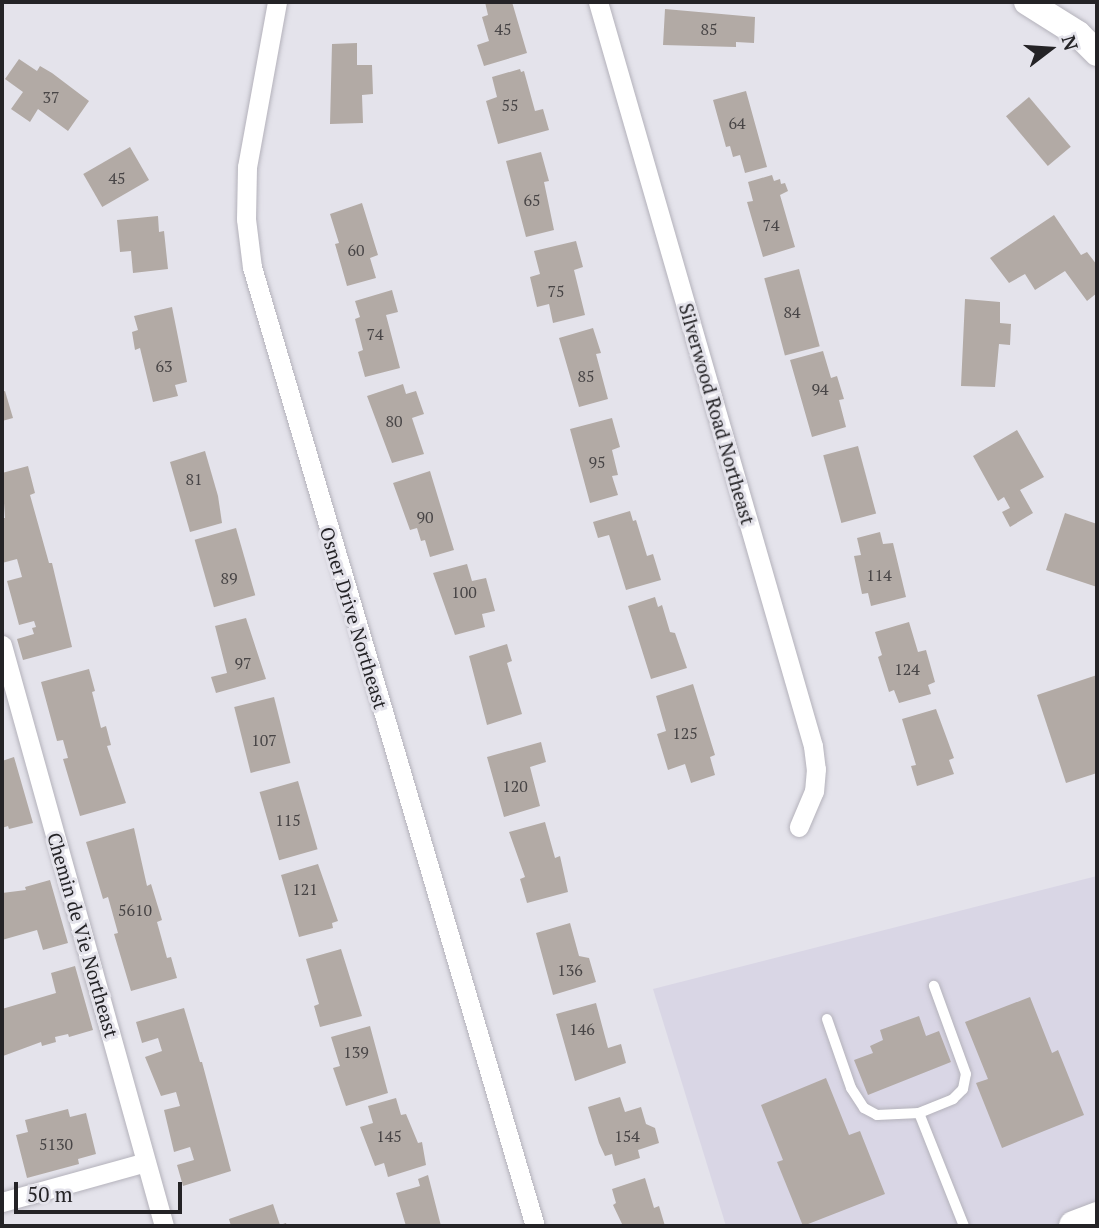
<!DOCTYPE html>
<style>
body{margin:0}
#map{position:relative;width:1099px;height:1228px;overflow:hidden;background:#e4e3eb;font-family:"PT Serif",serif}
div>[style]{position:absolute}
.built>*{inset:0;background:#d9d6e5}
.building>*{inset:0;background:#b2aaa5;transform-origin:0 0}
.roads{filter:drop-shadow(0 0 2px #b4b2bb) drop-shadow(0 0 2px #b4b2bb)}
.lane>*{height:10px;margin:-5px;padding:0 5px;transform-origin:5px;border-radius:5px;background:#fff}
.street>*{height:19px;margin:-9.5px;padding:0 9.5px;transform-origin:9.5px;border-radius:9.5px;background:#fff}
.secondary>*{height:26px;margin:-13px;padding:0 13px;transform-origin:13px;border-radius:13px;background:#fff}
.primary>*{height:30px;margin:-15px;padding:0 15px;transform-origin:15px;border-radius:15px;background:#fff}
span{translate:-50% -50%;white-space:nowrap;text-align:center;line-height:1.15;-webkit-text-stroke:6px #e4e3eb;paint-order:stroke}
.number-label{font-size:16px;color:#484546}
.number-label span{-webkit-text-stroke-width:0}
.street-label{font-size:19px;color:#242326}
.frame{position:absolute;inset:0;border:4px solid #242326;pointer-events:none}
.north{position:absolute;left:1015px;top:14px;width:70px;height:70px;-webkit-text-stroke:5px #e4e3eb;paint-order:stroke;rotate:73deg;font-size:19px;font-weight:700;line-height:28px;text-align:center;color:#242326}
.north::after{content:'';display:block;margin:auto;width:24px;height:32px;background:#242326;clip-path:polygon(50% 0,100% 100%,50% 72%,0 100%)}
.scale{position:absolute;left:14px;top:1182px;width:168px;height:32px;box-sizing:border-box;border:4px solid #242326;border-top:0;padding-left:9px;font-size:21px;line-height:24px;white-space:nowrap;color:#242326;-webkit-text-stroke:5px #e4e3eb;paint-order:stroke}
</style>
<div id="map">
<div class="built">
<i style="clip-path:polygon(1097px 876px,1097px 1226px,726px 1226px,653px 989px)"></i>
</div>
<div class="building">
<i style="clip-path:polygon(485px 2px,512px 2px,527px 53px,484px 66px,477px 45px,489px 41px,482px 17px,488px 15px)"></i>
<i style="clip-path:polygon(665px 9px,755px 17px,754px 43px,736px 42px,736px 47px,663px 45px)"></i>
<i style="clip-path:polygon(357px 43px,357px 65px,372px 65px,373px 94px,362px 95px,363px 123px,330px 124px,332px 44px)"></i>
<i style="clip-path:polygon(19px 59px,37px 71px,40px 66px,52px 73px,89px 101px,68px 131px,38px 109px,30px 122px,11px 109px,23px 92px,5px 79px)"></i>
<i style="clip-path:polygon(520px 69px,521px 72px,524px 71px,535px 111px,543px 109px,549px 130px,498px 144px,486px 101px,497px 97px,492px 77px)"></i>
<i style="clip-path:polygon(746px 91px,767px 167px,745px 173px,740px 155px,733px 157px,730px 146px,726px 147px,713px 100px)"></i>
<i style="left:1029px;top:97px;width:65px;height:30px;rotate:50deg"></i>
<i style="left:130px;top:147px;width:38px;height:54px;rotate:60deg"></i>
<i style="clip-path:polygon(541px 152px,549px 181px,544px 182px,554px 230px,526px 237px,506px 161px)"></i>
<i style="clip-path:polygon(772px 175px,774px 181px,780px 179px,781px 184px,785px 183px,788px 191px,780px 195px,795px 247px,763px 257px,747px 202px,753px 201px,748px 182px)"></i>
<i style="clip-path:polygon(362px 203px,378px 255px,370px 258px,376px 278px,347px 286px,335px 244px,339px 243px,330px 214px)"></i>
<i style="clip-path:polygon(1054px 215px,1081px 255px,1087px 252px,1097px 265px,1097px 293px,1087px 301px,1065px 271px,1035px 290px,1025px 274px,1009px 283px,990px 258px)"></i>
<i style="clip-path:polygon(158px 216px,159px 232px,164px 231px,168px 269px,133px 273px,131px 251px,120px 252px,117px 220px)"></i>
<i style="clip-path:polygon(576px 241px,583px 267px,574px 270px,585px 315px,553px 323px,549px 304px,537px 307px,530px 277px,540px 274px,534px 251px)"></i>
<i style="left:799px;top:269px;width:80px;height:36px;rotate:75deg"></i>
<i style="clip-path:polygon(392px 290px,398px 312px,386px 315px,400px 368px,365px 377px,358px 352px,363px 350px,355px 319px,360px 317px,355px 301px)"></i>
<i style="clip-path:polygon(965px 299px,1000px 302px,1000px 323px,1011px 324px,1010px 345px,999px 344px,995px 387px,961px 386px)"></i>
<i style="clip-path:polygon(172px 307px,187px 382px,175px 385px,178px 396px,153px 402px,140px 348px,135px 350px,132px 332px,138px 330px,134px 316px)"></i>
<i style="clip-path:polygon(593px 328px,601px 353px,596px 354px,608px 399px,579px 407px,559px 338px)"></i>
<i style="clip-path:polygon(823px 351px,831px 378px,837px 376px,844px 399px,839px 400px,846px 427px,812px 437px,790px 360px)"></i>
<i style="clip-path:polygon(403px 384px,406px 394px,416px 391px,424px 414px,412px 418px,424px 454px,392px 463px,367px 396px)"></i>
<i style="clip-path:polygon(5px 391px,13px 418px,2px 421px,2px 392px)"></i>
<i style="clip-path:polygon(612px 418px,620px 447px,612px 450px,618px 475px,612px 476px,618px 495px,590px 503px,570px 429px)"></i>
<i style="clip-path:polygon(1017px 430px,1044px 477px,1020px 490px,1033px 513px,1010px 527px,1002px 512px,1010px 508px,1004px 497px,998px 501px,973px 456px)"></i>
<i style="left:858px;top:446px;width:70px;height:36px;rotate:75deg"></i>
<i style="clip-path:polygon(205px 451px,218px 496px,222px 523px,190px 532px,170px 462px)"></i>
<i style="clip-path:polygon(28px 466px,35px 493px,30px 495px,49px 563px,52px 563px,72px 647px,23px 660px,17px 639px,34px 634px,32px 628px,36px 627px,34px 621px,19px 625px,7px 581px,22px 577px,17px 559px,2px 563px,2px 518px,5px 518px,2px 473px)"></i>
<i style="clip-path:polygon(430px 471px,454px 550px,430px 557px,425px 540px,421px 541px,417px 528px,410px 530px,393px 483px)"></i>
<i style="clip-path:polygon(630px 511px,633px 521px,636px 520px,647px 556px,653px 554px,661px 580px,626px 590px,609px 535px,598px 538px,593px 522px)"></i>
<i style="clip-path:polygon(1065px 513px,1097px 524px,1097px 587px,1046px 570px)"></i>
<i style="left:236px;top:528px;width:70px;height:43px;rotate:74deg"></i>
<i style="clip-path:polygon(880px 532px,883px 544px,893px 543px,906px 597px,871px 606px,868px 593px,862px 594px,854px 556px,861px 555px,857px 538px)"></i>
<i style="clip-path:polygon(467px 564px,472px 581px,486px 578px,495px 611px,482px 614px,485px 627px,455px 635px,433px 573px)"></i>
<i style="clip-path:polygon(655px 597px,658px 607px,662px 605px,670px 632px,675px 633px,687px 668px,651px 679px,628px 606px)"></i>
<i style="clip-path:polygon(246px 618px,266px 679px,216px 693px,211px 677px,227px 673px,215px 626px)"></i>
<i style="clip-path:polygon(909px 622px,918px 652px,926px 650px,935px 682px,928px 685px,931px 694px,899px 703px,894px 690px,889px 692px,878px 657px,882px 655px,875px 632px)"></i>
<i style="clip-path:polygon(507px 644px,512px 661px,507px 663px,522px 714px,487px 725px,469px 656px)"></i>
<i style="clip-path:polygon(89px 669px,95px 691px,92px 692px,101px 728px,106px 726px,111px 745px,107px 746px,126px 803px,80px 816px,63px 759px,68px 758px,63px 740px,57px 741px,41px 682px)"></i>
<i style="clip-path:polygon(1097px 675px,1097px 773px,1066px 783px,1037px 695px)"></i>
<i style="clip-path:polygon(693px 684px,715px 755px,710px 757px,715px 775px,691px 783px,685px 764px,668px 770px,657px 734px,666px 731px,656px 696px)"></i>
<i style="left:274px;top:697px;width:68px;height:41px;rotate:76deg"></i>
<i style="clip-path:polygon(936px 709px,954px 758px,949px 760px,954px 774px,917px 786px,911px 766px,916px 765px,902px 719px)"></i>
<i style="clip-path:polygon(541px 742px,546px 762px,530px 767px,540px 806px,504px 817px,487px 757px)"></i>
<i style="clip-path:polygon(14px 757px,33px 823px,9px 829px,8px 826px,2px 828px,2px 761px)"></i>
<i style="left:298px;top:781px;width:71px;height:40px;rotate:74deg"></i>
<i style="clip-path:polygon(545px 822px,555px 858px,560px 856px,568px 892px,527px 903px,520px 879px,525px 877px,509px 832px)"></i>
<i style="clip-path:polygon(134px 828px,147px 886px,151px 884px,162px 920px,157px 922px,167px 958px,171px 957px,177px 978px,131px 991px,114px 934px,118px 933px,108px 897px,103px 899px,86px 842px)"></i>
<i style="clip-path:polygon(318px 864px,338px 921px,332px 923px,333px 928px,299px 937px,281px 875px)"></i>
<i style="clip-path:polygon(50px 880px,68px 943px,43px 950px,37px 930px,2px 940px,2px 893px,26px 890px,25px 887px)"></i>
<i style="clip-path:polygon(570px 923px,579px 956px,589px 958px,596px 982px,553px 995px,536px 933px)"></i>
<i style="clip-path:polygon(341px 949px,362px 1016px,320px 1027px,314px 1006px,319px 1004px,306px 959px)"></i>
<i style="clip-path:polygon(75px 966px,93px 1030px,69px 1037px,68px 1034px,55px 1037px,56px 1042px,42px 1046px,41px 1042px,3px 1056px,2px 1009px,56px 993px,51px 973px)"></i>
<i style="clip-path:polygon(1030px 997px,1052px 1053px,1058px 1050px,1084px 1115px,1002px 1148px,976px 1083px,988px 1079px,965px 1022px)"></i>
<i style="clip-path:polygon(596px 1003px,608px 1048px,621px 1044px,626px 1063px,575px 1081px,556px 1014px)"></i>
<i style="clip-path:polygon(184px 1008px,200px 1062px,202px 1062px,231px 1171px,183px 1186px,177px 1165px,194px 1160px,190px 1147px,174px 1152px,164px 1110px,180px 1106px,176px 1092px,161px 1096px,145px 1057px,162px 1051px,158px 1038px,142px 1043px,136px 1022px)"></i>
<i style="clip-path:polygon(919px 1016px,926px 1036px,939px 1031px,951px 1062px,868px 1095px,854px 1060px,873px 1053px,870px 1046px,883px 1040px,880px 1030px)"></i>
<i style="clip-path:polygon(370px 1026px,388px 1093px,346px 1106px,333px 1068px,340px 1066px,331px 1037px)"></i>
<i style="clip-path:polygon(826px 1078px,849px 1135px,860px 1131px,885px 1194px,803px 1226px,777px 1162px,783px 1160px,761px 1105px)"></i>
<i style="clip-path:polygon(620px 1097px,625px 1112px,641px 1107px,646px 1124px,655px 1128px,659px 1143px,638px 1150px,640px 1158px,615px 1166px,612px 1154px,605px 1156px,599px 1143px,588px 1107px)"></i>
<i style="clip-path:polygon(396px 1098px,401px 1115px,406px 1114px,418px 1143px,422px 1142px,426px 1165px,388px 1177px,384px 1163px,375px 1166px,360px 1127px,373px 1123px,368px 1106px)"></i>
<i style="clip-path:polygon(68px 1109px,70px 1117px,86px 1113px,96px 1154px,78px 1159px,79px 1164px,27px 1178px,16px 1135px,28px 1132px,25px 1120px)"></i>
<i style="clip-path:polygon(428px 1175px,441px 1226px,406px 1226px,396px 1193px,420px 1186px,418px 1179px)"></i>
<i style="clip-path:polygon(645px 1178px,654px 1208px,659px 1206px,665px 1226px,623px 1226px,613px 1205px,616px 1203px,612px 1189px)"></i>
<i style="clip-path:polygon(273px 1204px,280px 1225px,286px 1223px,287px 1226px,231px 1226px,229px 1219px)"></i>
</div>
<div class="roads">
<div class="lane">
<i style="left:827px;top:1019px;width:73px;rotate:70.8deg"></i>
<i style="left:851px;top:1088px;width:24px;rotate:57deg"></i>
<i style="left:864px;top:1108px;width:15px;rotate:28deg"></i>
<i style="left:877px;top:1115px;width:42px;rotate:-2.7deg"></i>
<i style="left:919px;top:1113px;width:37px;rotate:-22deg"></i>
<i style="left:953px;top:1099px;width:14px;rotate:-45deg"></i>
<i style="left:963px;top:1089px;width:15px;rotate:-79deg"></i>
<i style="left:966px;top:1074px;width:94px;rotate:-110deg"></i>
<i style="left:919px;top:1113px;width:122px;rotate:68.3deg"></i>
</div>
<div class="street">
<i style="left:277px;top:2px;width:168px;rotate:100.3deg"></i>
<i style="left:247px;top:167px;width:52px;rotate:91.1deg"></i>
<i style="left:246px;top:219px;width:48px;rotate:82.9deg"></i>
<i style="left:252px;top:267px;width:1000px;rotate:73.56deg"></i>
<i style="left:598px;top:2px;width:774px;rotate:73.88deg"></i>
<i style="left:813px;top:746px;width:23px;rotate:83deg"></i>
<i style="left:816px;top:769px;width:22px;rotate:95deg"></i>
<i style="left:814px;top:791px;width:39px;rotate:113deg"></i>
<i style="left:2px;top:645px;width:603px;rotate:74.42deg"></i>
<i style="left:2px;top:1202px;width:149px;rotate:-15.5deg"></i>
</div>
<div class="secondary">
<i style="left:1027px;top:2px;width:60px;rotate:32.1deg"></i>
<i style="left:1078px;top:34px;width:27px;rotate:45deg"></i>
</div>
<div class="primary">
<i style="left:1074px;top:1226px;width:25px;rotate:-21deg"></i>
</div>
</div>
<div class="number-label">
<span style="left:503px;top:29px">45</span>
<span style="left:709px;top:29px">85</span>
<span style="left:51px;top:97px">37</span>
<span style="left:510px;top:105px">55</span>
<span style="left:737px;top:123px">64</span>
<span style="left:117px;top:178px">45</span>
<span style="left:532px;top:200px">65</span>
<span style="left:771px;top:225px">74</span>
<span style="left:356px;top:250px">60</span>
<span style="left:556px;top:291px">75</span>
<span style="left:792px;top:312px">84</span>
<span style="left:375px;top:334px">74</span>
<span style="left:164px;top:366px">63</span>
<span style="left:586px;top:376px">85</span>
<span style="left:820px;top:389px">94</span>
<span style="left:394px;top:421px">80</span>
<span style="left:597px;top:462px">95</span>
<span style="left:194px;top:479px">81</span>
<span style="left:425px;top:517px">90</span>
<span style="left:879px;top:575px">114</span>
<span style="left:229px;top:578px">89</span>
<span style="left:464px;top:592px">100</span>
<span style="left:243px;top:663px">97</span>
<span style="left:907px;top:669px">124</span>
<span style="left:685px;top:733px">125</span>
<span style="left:264px;top:740px">107</span>
<span style="left:515px;top:786px">120</span>
<span style="left:288px;top:820px">115</span>
<span style="left:305px;top:889px">121</span>
<span style="left:135px;top:910px">5610</span>
<span style="left:570px;top:970px">136</span>
<span style="left:582px;top:1029px">146</span>
<span style="left:356px;top:1052px">139</span>
<span style="left:389px;top:1136px">145</span>
<span style="left:627px;top:1136px">154</span>
<span style="left:56px;top:1144px">5130</span>
</div>
<div class="street-label">
<span style="left:717px;top:414px;rotate:74deg">Silverwood Road Northeast</span>
<span style="left:354px;top:618px;rotate:73deg">Osner Drive Northeast</span>
<span style="left:83px;top:935px;rotate:74deg">Chemin de Vie Northeast</span>
</div>
<div class="frame"></div>
<div class="north">N</div>
<div class="scale">50 m</div>
</div>
